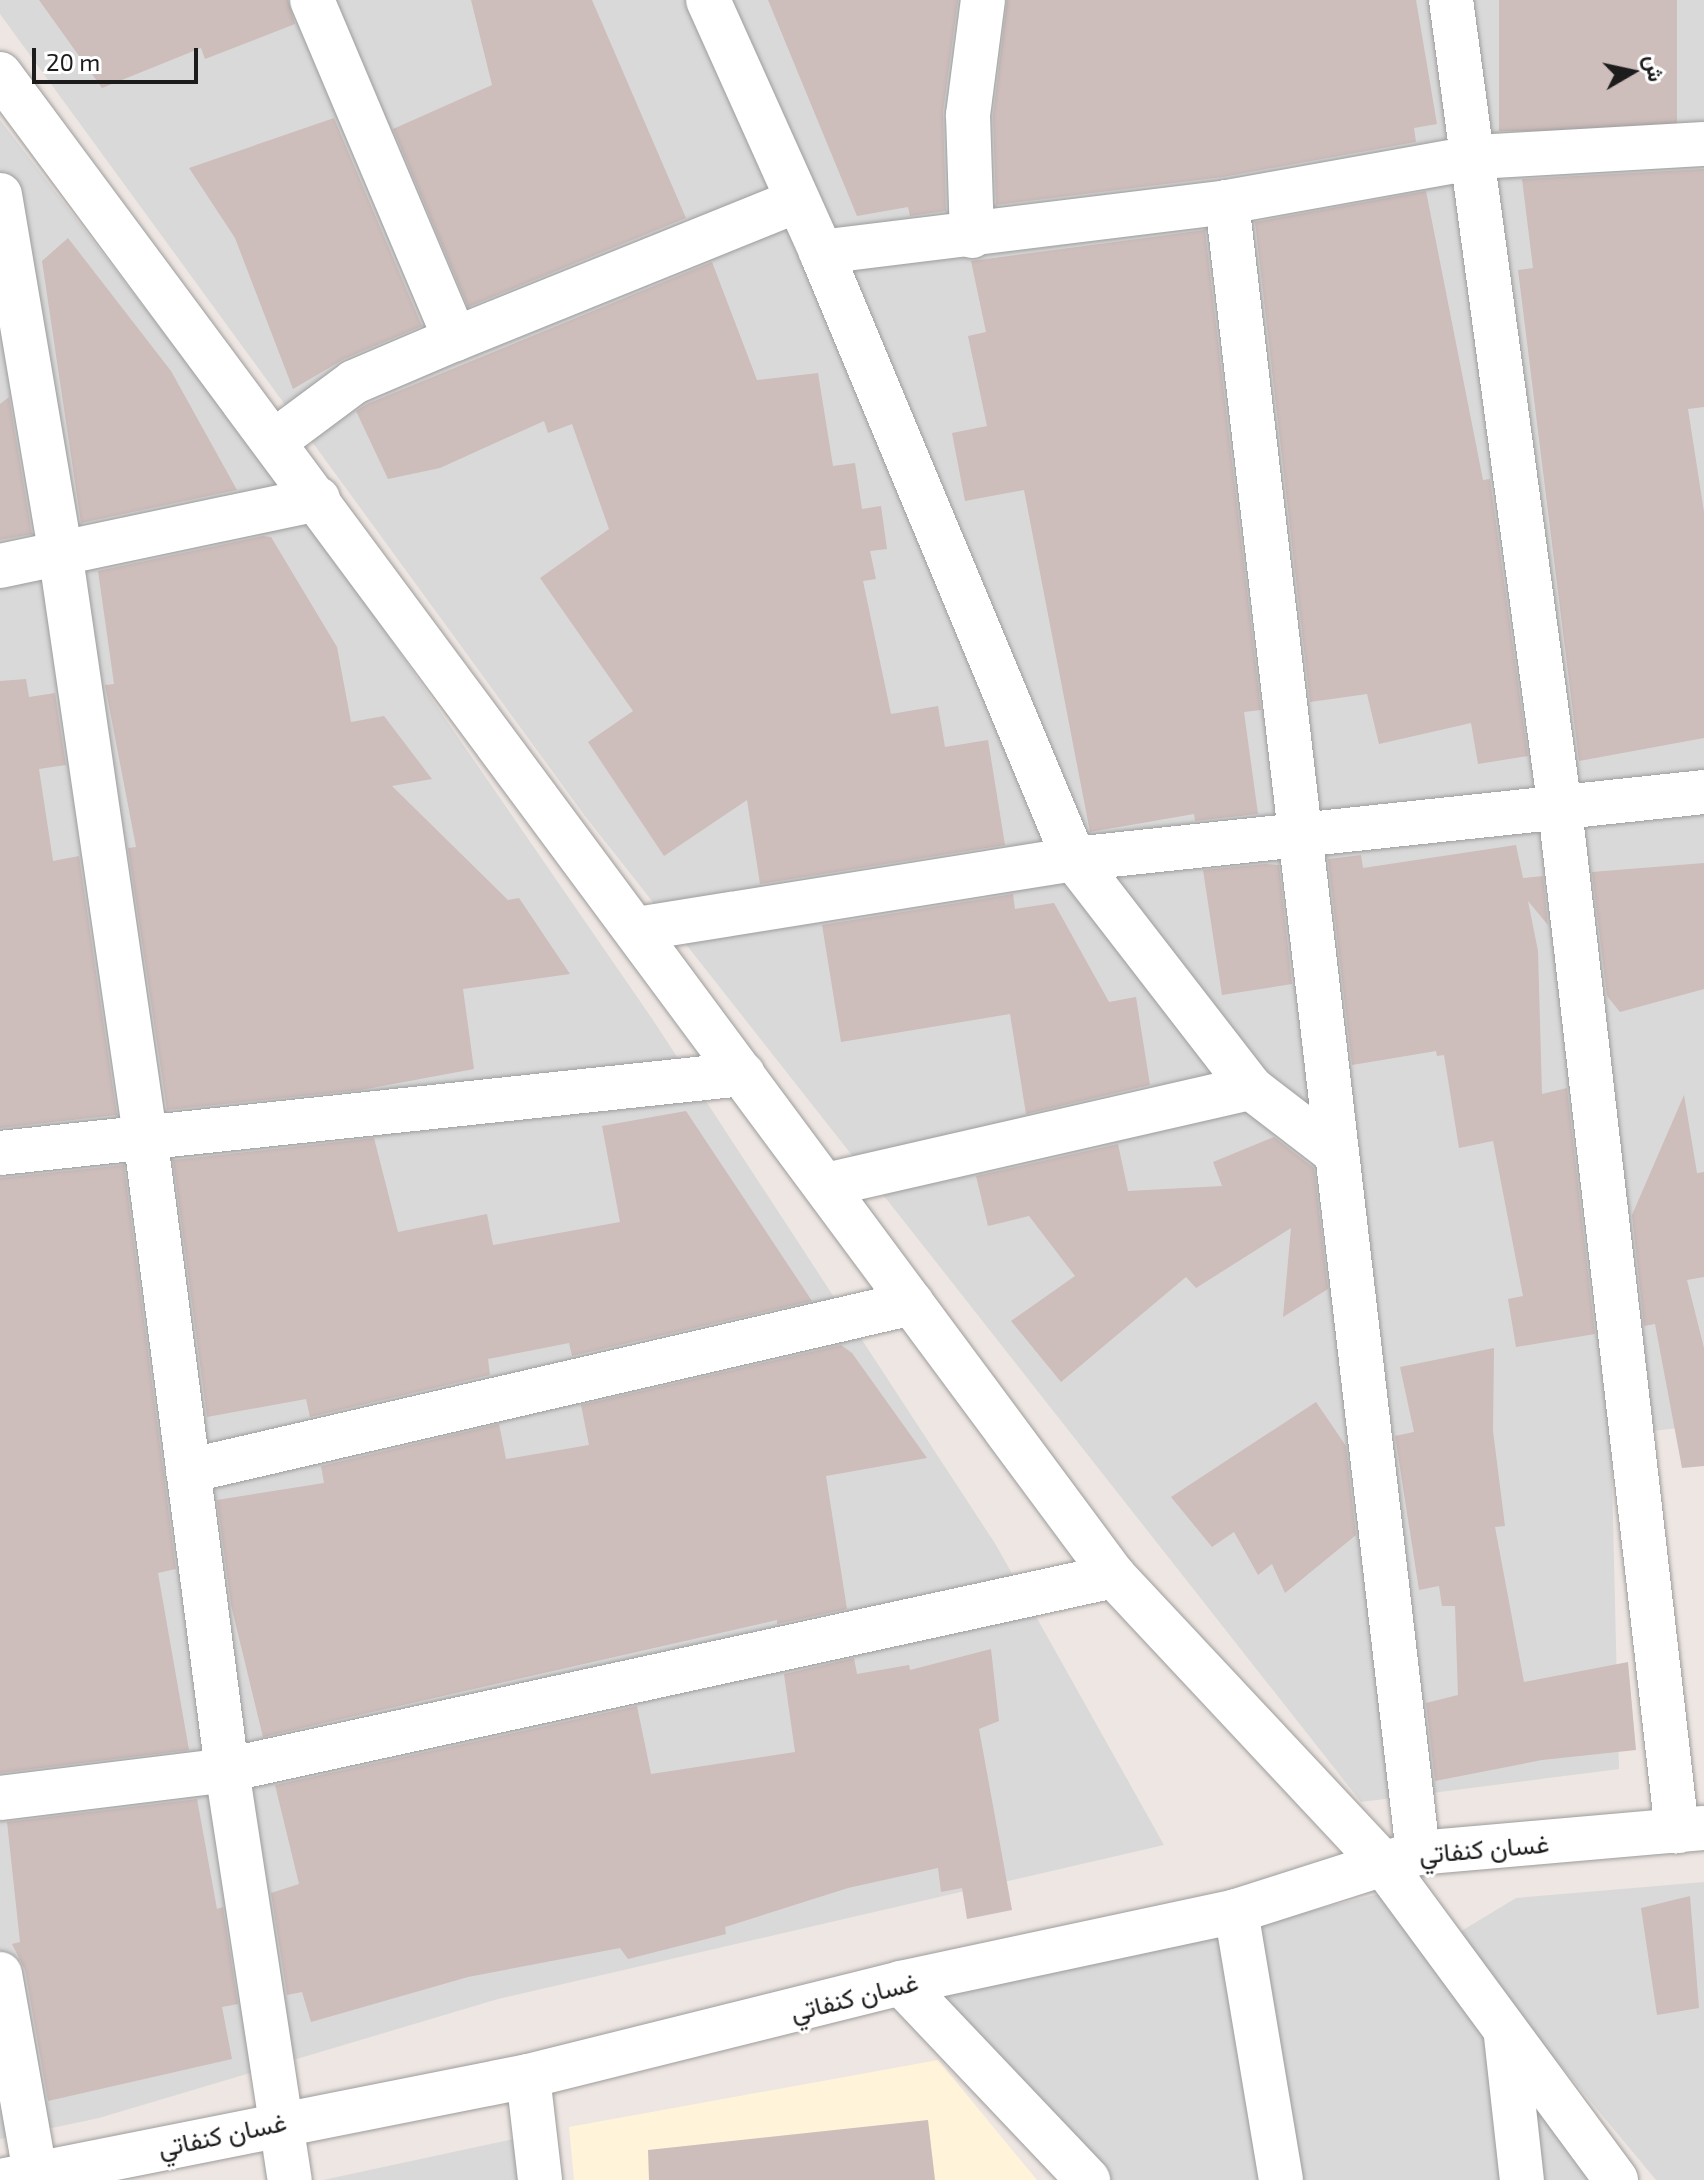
<!DOCTYPE html>
<meta charset="utf-8">
<style>
body{margin:0}
#map{position:relative;width:1704px;height:2180px;overflow:hidden;background:#eee6e2;font-family:"Exo 2",Vazirmatn,sans-serif}
div>[style]{position:absolute}
.residential>*{inset:0;background:#dad9d9}
.education>*{inset:0;background:#fff4d9}
.building>*{inset:0;background:#cdbdbb;transform-origin:0 0}
.roads{filter:drop-shadow(0 0 2px #9d9d9d) drop-shadow(0 0 2px #9d9d9d)}
.minor>*{height:44px;margin:-22px;padding:0 22px;transform-origin:22px;border-radius:22px;background:#fff}
span{translate:-50% -50%;white-space:nowrap;text-align:center;line-height:1.15;-webkit-text-stroke:6px #fff;paint-order:stroke}
.street-label{font-size:26px;color:#1c1c1c}
.north{position:absolute;left:1592px;top:32px;width:80px;height:80px;-webkit-text-stroke:6px #fff;paint-order:stroke;rotate:81deg;font-size:22px;font-weight:700;line-height:32px;text-align:center;color:#1c1c1c}
.north::after{content:'';display:block;margin:auto;width:28px;height:36px;background:#1c1c1c;clip-path:polygon(50% 0,100% 100%,50% 72%,0 100%)}
.scale{position:absolute;left:32px;top:48px;width:166px;height:36px;box-sizing:border-box;border:4px solid #1c1c1c;border-top:0;padding-left:10px;font-size:24px;line-height:28px;white-space:nowrap;color:#1c1c1c;-webkit-text-stroke:6px #fff;paint-order:stroke}
</style>
<div id="map">
<div class="residential">
<i style="clip-path:polygon(0 0,1704px 0,1704px 1425px,1611px 1436px,1619px 1769px,1361px 1802px,585px 816px,0 14px)"></i>
<i style="clip-path:polygon(0 120px,311px 524px,653px 1020px,996px 1545px,1164px 1845px,498px 1999px,99px 2118px,0 2139px)"></i>
<i style="clip-path:polygon(1704px 1882px,1704px 2180px,1656px 2180px,1453px 1936px,1516px 1898px)"></i>
<i style="clip-path:polygon(1379px 1894px,1598px 2180px,1085px 2180px,938px 1993px,1191px 1941px)"></i>
<i style="clip-path:polygon(514px 2139px,519px 2180px,323px 2180px)"></i>
</div>
<div class="education">
<i style="clip-path:polygon(938px 2060px,1037px 2180px,574px 2180px,569px 2127px)"></i>
</div>
<div class="building">
<i style="clip-path:polygon(39px 0,288px 0,295px 24px,205px 59px,201px 48px,102px 88px)"></i>
<i style="clip-path:polygon(471px 0,592px 0,686px 218px,468px 307px,393px 129px,492px 85px)"></i>
<i style="clip-path:polygon(768px 0,958px 0,943px 112px,946px 211px,910px 216px,908px 207px,857px 216px)"></i>
<i style="clip-path:polygon(1007px 0,1416px 0,1437px 124px,1414px 128px,1416px 142px,1223px 177px,996px 205px,993px 116px)"></i>
<i style="left:1499px;top:0;width:178px;height:131px"></i>
<i style="clip-path:polygon(334px 118px,422px 326px,344px 359px,293px 389px,235px 238px,189px 168px)"></i>
<i style="clip-path:polygon(1704px 169px,1704px 407px,1688px 409px,1704px 512px,1704px 738px,1579px 761px,1518px 270px,1533px 268px,1522px 179px)"></i>
<i style="clip-path:polygon(1426px 191px,1483px 480px,1490px 479px,1528px 756px,1478px 764px,1471px 723px,1379px 744px,1367px 694px,1310px 702px,1255px 222px)"></i>
<i style="clip-path:polygon(1205px 230px,1261px 710px,1244px 712px,1258px 814px,1195px 821px,1194px 814px,1090px 832px,1024px 490px,965px 501px,952px 433px,987px 426px,968px 336px,986px 332px,971px 261px)"></i>
<i style="clip-path:polygon(68px 238px,171px 371px,237px 490px,81px 523px,42px 261px)"></i>
<i style="clip-path:polygon(712px 262px,757px 380px,818px 373px,833px 466px,855px 463px,862px 509px,881px 506px,887px 549px,870px 551px,876px 579px,863px 581px,891px 714px,938px 706px,945px 747px,988px 740px,1005px 845px,760px 884px,747px 800px,664px 856px,588px 742px,633px 711px,540px 578px,609px 529px,572px 424px,548px 433px,544px 421px,440px 468px,388px 479px,356px 411px,367px 404px)"></i>
<i style="clip-path:polygon(9px 397px,32px 534px,0 540px,0 404px)"></i>
<i style="clip-path:polygon(263px 536px,271px 537px,337px 647px,351px 722px,384px 716px,432px 779px,392px 786px,508px 900px,519px 898px,570px 974px,463px 989px,474px 1069px,361px 1090px,167px 1110px,128px 848px,136px 847px,105px 685px,114px 684px,98px 571px)"></i>
<i style="clip-path:polygon(26px 679px,29px 697px,55px 693px,66px 765px,39px 769px,53px 861px,79px 856px,117px 1115px,0 1128px,0 681px)"></i>
<i style="clip-path:polygon(1516px 845px,1523px 878px,1543px 876px,1548px 925px,1528px 901px,1538px 951px,1542px 1094px,1567px 1088px,1595px 1334px,1516px 1347px,1508px 1299px,1523px 1296px,1493px 1141px,1459px 1148px,1444px 1055px,1437px 1056px,1436px 1051px,1352px 1065px,1328px 859px,1361px 855px,1363px 868px)"></i>
<i style="clip-path:polygon(1704px 863px,1704px 989px,1620px 1012px,1607px 996px,1592px 872px)"></i>
<i style="clip-path:polygon(1265px 864px,1279px 865px,1292px 984px,1222px 995px,1203px 870px)"></i>
<i style="clip-path:polygon(1013px 894px,1015px 909px,1054px 903px,1109px 1002px,1136px 997px,1150px 1085px,1026px 1114px,1010px 1014px,841px 1042px,822px 925px)"></i>
<i style="clip-path:polygon(1684px 1095px,1697px 1173px,1704px 1172px,1704px 1277px,1687px 1280px,1704px 1348px,1704px 1466px,1682px 1468px,1655px 1324px,1644px 1326px,1632px 1215px)"></i>
<i style="clip-path:polygon(686px 1111px,812px 1301px,572px 1356px,569px 1343px,488px 1359px,490px 1375px,310px 1417px,306px 1399px,207px 1417px,173px 1160px,374px 1138px,398px 1232px,487px 1214px,493px 1245px,620px 1222px,602px 1126px)"></i>
<i style="clip-path:polygon(1274px 1137px,1314px 1168px,1328px 1289px,1283px 1317px,1291px 1228px,1196px 1288px,1186px 1277px,1061px 1382px,1011px 1321px,1075px 1276px,1029px 1216px,988px 1226px,976px 1176px,1118px 1144px,1128px 1191px,1222px 1186px,1213px 1162px)"></i>
<i style="clip-path:polygon(124px 1165px,176px 1569px,158px 1573px,189px 1750px,0 1773px,0 1178px)"></i>
<i style="clip-path:polygon(841px 1345px,852px 1353px,927px 1458px,826px 1476px,847px 1609px,777px 1624px,777px 1620px,263px 1737px,231px 1605px,217px 1500px,324px 1483px,321px 1466px,499px 1424px,506px 1459px,589px 1445px,581px 1405px)"></i>
<i style="clip-path:polygon(1494px 1348px,1493px 1431px,1505px 1526px,1495px 1527px,1524px 1682px,1628px 1662px,1636px 1750px,1542px 1760px,1435px 1781px,1426px 1703px,1458px 1695px,1455px 1606px,1442px 1606px,1439px 1586px,1419px 1590px,1395px 1436px,1414px 1432px,1400px 1367px)"></i>
<i style="clip-path:polygon(1316px 1402px,1346px 1446px,1356px 1535px,1285px 1593px,1272px 1564px,1258px 1575px,1234px 1532px,1212px 1547px,1171px 1497px)"></i>
<i style="clip-path:polygon(991px 1649px,999px 1721px,979px 1729px,1012px 1910px,967px 1919px,962px 1888px,941px 1892px,938px 1868px,848px 1888px,725px 1927px,726px 1934px,628px 1959px,620px 1948px,468px 1977px,311px 2022px,302px 1992px,287px 1995px,271px 1893px,299px 1884px,275px 1785px,637px 1706px,651px 1774px,795px 1752px,784px 1674px,854px 1658px,857px 1674px,909px 1665px,910px 1670px)"></i>
<i style="clip-path:polygon(197px 1799px,217px 1909px,223px 1907px,238px 2004px,222px 2007px,232px 2059px,48px 2101px,25px 1970px,12px 1944px,20px 1942px,7px 1822px)"></i>
<i style="clip-path:polygon(1690px 1896px,1699px 2008px,1657px 2015px,1641px 1908px)"></i>
<i style="clip-path:polygon(928px 2120px,935px 2180px,649px 2180px,648px 2150px)"></i>
</div>
<div class="roads">
<div class="minor">
<i style="left:312px;top:0;width:368px;rotate:67.1deg"></i>
<i style="left:455px;top:339px;width:368px;rotate:-22deg"></i>
<i style="left:708px;top:0;width:276px;rotate:65.8deg"></i>
<i style="left:821px;top:252px;width:658px;rotate:67.37deg"></i>
<i style="left:1074px;top:859px;width:289px;rotate:52.3deg"></i>
<i style="left:1251px;top:1088px;width:103px;rotate:37.5deg"></i>
<i style="left:1451px;top:0;width:816px;rotate:82.33deg"></i>
<i style="left:1560px;top:809px;width:1029px;rotate:83.47deg"></i>
<i style="left:0;top:74px;width:1870px;rotate:53.44deg"></i>
<i style="left:1114px;top:1576px;width:391px;rotate:46.9deg"></i>
<i style="left:1381px;top:1861px;width:396px;rotate:53.6deg"></i>
<i style="left:0;top:195px;width:361px;rotate:80.4deg"></i>
<i style="left:60px;top:551px;width:590px;rotate:81.72deg"></i>
<i style="left:145px;top:1135px;width:640px;rotate:82.64deg"></i>
<i style="left:227px;top:1770px;width:415px;rotate:81.3deg"></i>
<i style="left:1227px;top:202px;width:1662px;rotate:83.4deg"></i>
<i style="left:972px;top:236px;width:121px;rotate:-91.9deg"></i>
<i style="left:968px;top:115px;width:116px;rotate:-82.6deg"></i>
<i style="left:821px;top:252px;width:409px;rotate:-7deg"></i>
<i style="left:1227px;top:202px;width:253px;rotate:-10.2deg"></i>
<i style="left:1476px;top:157px;width:228px;rotate:-3.3deg"></i>
<i style="left:276px;top:440px;width:97px;rotate:-36.6deg"></i>
<i style="left:354px;top:382px;width:110px;rotate:-23.1deg"></i>
<i style="left:0;top:566px;width:325px;rotate:-11.9deg"></i>
<i style="left:637px;top:929px;width:443px;rotate:-9.1deg"></i>
<i style="left:1074px;top:859px;width:634px;rotate:-6.07deg"></i>
<i style="left:0;top:1153px;width:747px;rotate:-6.07deg"></i>
<i style="left:826px;top:1185px;width:436px;rotate:-12.9deg"></i>
<i style="left:188px;top:1471px;width:743px;rotate:-13.06deg"></i>
<i style="left:0;top:1798px;width:229px;rotate:-7deg"></i>
<i style="left:227px;top:1770px;width:908px;rotate:-12.34deg"></i>
<i style="left:1236px;top:1911px;width:273px;rotate:80.5deg"></i>
<i style="left:0;top:1974px;width:202px;rotate:80deg"></i>
<i style="left:901px;top:1983px;width:272px;rotate:46.5deg"></i>
<i style="left:1506px;top:2036px;width:145px;rotate:83.7deg"></i>
<i style="left:528px;top:2076px;width:105px;rotate:83.4deg"></i>
<i style="left:5px;top:2180px;width:533px;rotate:-11.25deg"></i>
<i style="left:528px;top:2076px;width:384px;rotate:-14deg"></i>
<i style="left:901px;top:1983px;width:343px;rotate:-12.1deg"></i>
<i style="left:1236px;top:1911px;width:191px;rotate:-17.7deg"></i>
<i style="left:1418px;top:1853px;width:287px;rotate:-5deg"></i>
</div>
</div>
<div class="street-label">
<span style="left:1484px;top:1848px;rotate:-5deg">غسان كنفاتي</span>
<span style="left:854px;top:1996px;rotate:-14deg">غسان كنفاتي</span>
<span style="left:222px;top:2134px;rotate:-12deg">غسان كنفاتي</span>
</div>
<div class="north">ش</div>
<div class="scale">20 m</div>
</div>
